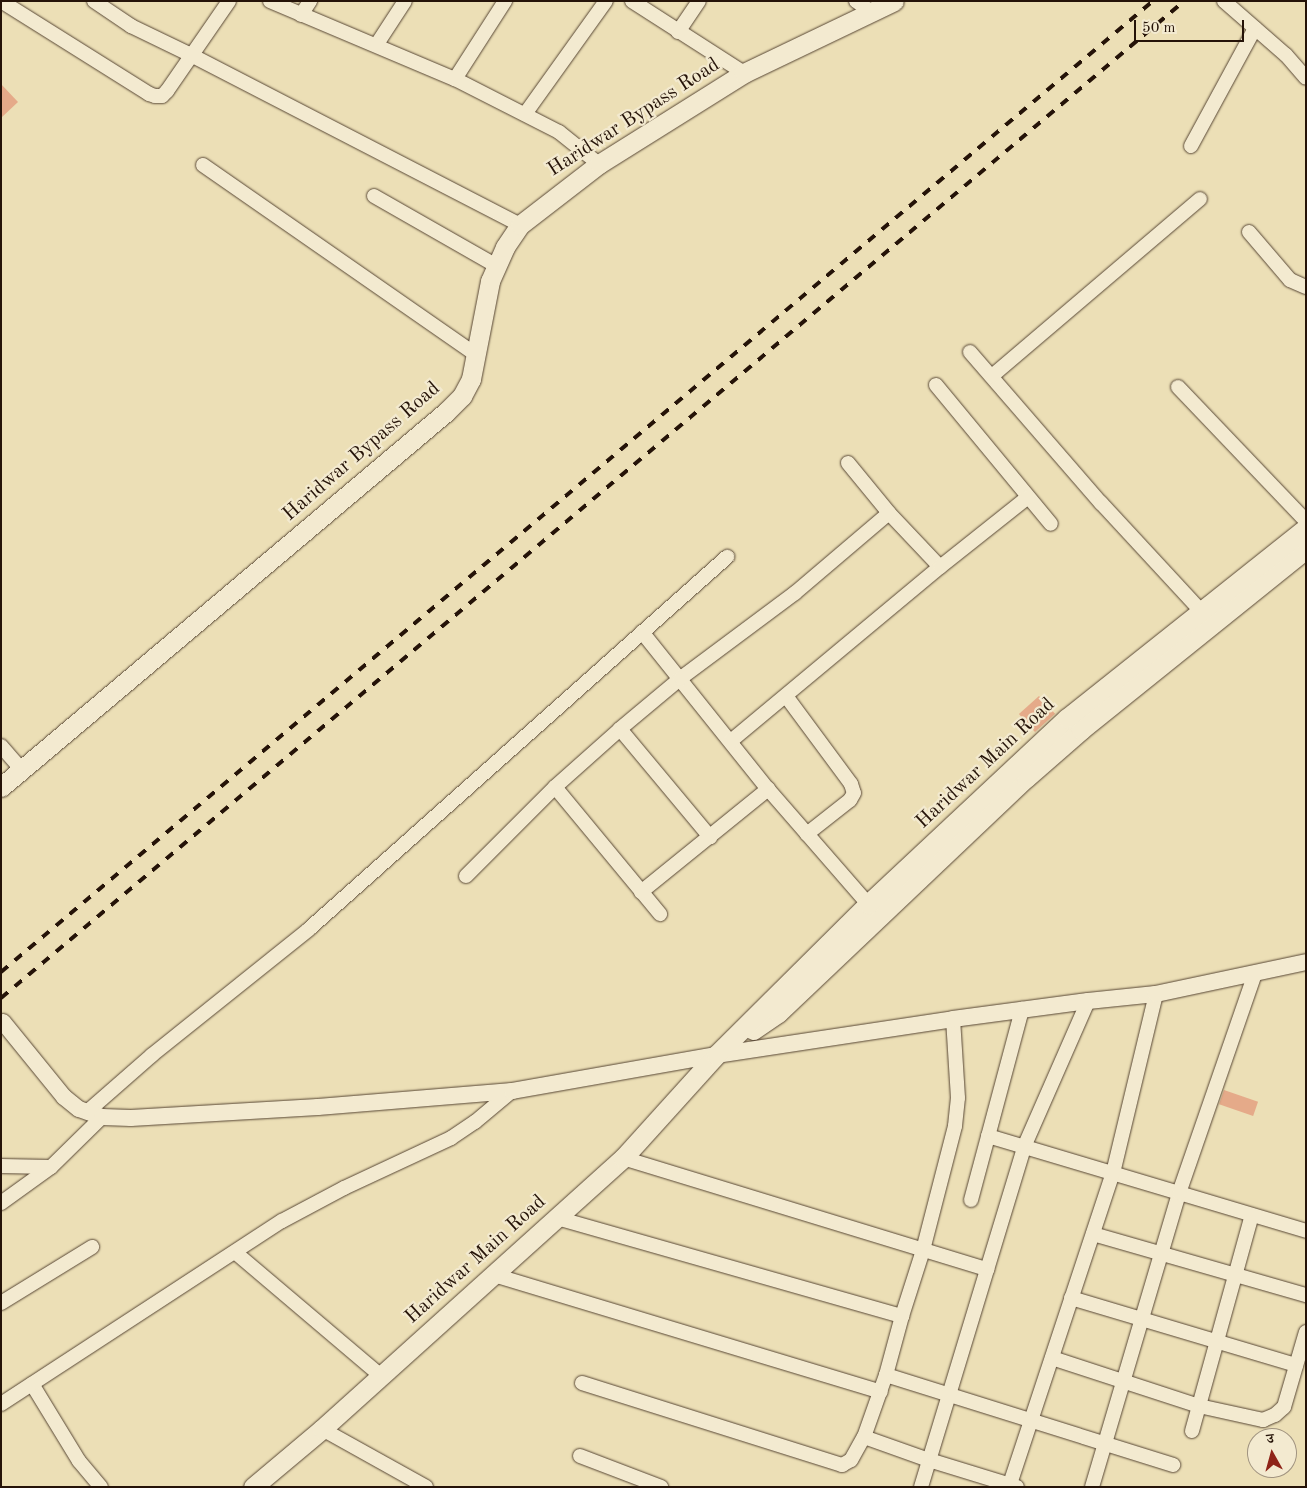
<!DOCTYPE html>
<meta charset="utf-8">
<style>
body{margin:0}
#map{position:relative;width:1307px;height:1488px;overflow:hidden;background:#ecdfb6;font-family:"Old Standard TT","Noto Serif Devanagari",serif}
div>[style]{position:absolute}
.building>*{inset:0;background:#e5aa89;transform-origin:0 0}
.roads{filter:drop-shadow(0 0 1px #574634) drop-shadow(0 0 1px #574634)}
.minor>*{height:14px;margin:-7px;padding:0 7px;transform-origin:7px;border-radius:7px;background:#f3ead0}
.tertiary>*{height:16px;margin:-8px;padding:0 8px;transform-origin:8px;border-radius:8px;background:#f3ead0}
.secondary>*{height:19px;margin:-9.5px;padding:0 9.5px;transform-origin:9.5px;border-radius:9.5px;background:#f3ead0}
.rail>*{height:4px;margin-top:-2px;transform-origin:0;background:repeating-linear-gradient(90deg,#251308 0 9px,transparent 0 18px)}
span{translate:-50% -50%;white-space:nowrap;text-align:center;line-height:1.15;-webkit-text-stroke:4.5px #f3ead0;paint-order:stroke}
.street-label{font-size:20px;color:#251308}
.frame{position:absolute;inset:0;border:2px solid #251308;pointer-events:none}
.north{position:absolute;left:1247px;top:1428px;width:50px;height:50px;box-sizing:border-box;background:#f3ead0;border:1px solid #a19480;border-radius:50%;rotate:353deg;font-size:14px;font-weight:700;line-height:20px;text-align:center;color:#251308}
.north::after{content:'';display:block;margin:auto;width:18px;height:22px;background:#8f2418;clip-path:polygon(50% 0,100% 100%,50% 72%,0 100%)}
.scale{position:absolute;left:1134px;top:20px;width:110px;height:22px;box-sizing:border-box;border:2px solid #251308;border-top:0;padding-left:6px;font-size:15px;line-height:18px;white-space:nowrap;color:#251308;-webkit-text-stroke:4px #f3ead0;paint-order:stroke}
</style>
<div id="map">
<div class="building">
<i style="clip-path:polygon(1px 84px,18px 102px,1px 118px)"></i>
<i style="left:1039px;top:696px;width:24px;height:27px;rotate:48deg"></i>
<i style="left:1224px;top:1090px;width:36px;height:15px;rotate:19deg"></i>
</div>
<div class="roads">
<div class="minor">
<i style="left:1px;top:1px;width:175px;rotate:32.1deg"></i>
<i style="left:149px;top:94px;width:6px;rotate:18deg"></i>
<i style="left:155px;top:96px;width:7px"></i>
<i style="left:162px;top:96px;width:7px;rotate:-45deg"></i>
<i style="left:167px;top:91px;width:109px;rotate:-55.4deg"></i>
<i style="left:94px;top:1px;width:45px;rotate:34deg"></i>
<i style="left:131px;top:26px;width:67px;rotate:25.8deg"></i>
<i style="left:191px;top:55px;width:370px;rotate:27.3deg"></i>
<i style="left:270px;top:1px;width:201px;rotate:22.9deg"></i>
<i style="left:455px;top:79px;width:117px;rotate:27deg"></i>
<i style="left:559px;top:132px;width:51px;rotate:38.7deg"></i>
<i style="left:632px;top:1px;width:133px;rotate:32.7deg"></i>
<i style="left:856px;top:1px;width:19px;rotate:35deg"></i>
<i style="left:1224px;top:1px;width:82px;rotate:41.1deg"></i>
<i style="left:1286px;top:55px;width:30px;rotate:49deg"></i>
<i style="left:301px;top:15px;width:17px;rotate:-57deg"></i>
<i style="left:678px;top:32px;width:37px;rotate:-56deg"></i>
<i style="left:377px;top:44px;width:51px;rotate:-56.9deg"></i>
<i style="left:455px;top:79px;width:93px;rotate:-57.3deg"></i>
<i style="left:525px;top:114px;width:139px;rotate:-54.4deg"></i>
<i style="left:1191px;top:146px;width:134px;rotate:-61.5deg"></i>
<i style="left:203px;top:165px;width:333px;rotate:34.8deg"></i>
<i style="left:374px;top:196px;width:139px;rotate:29.7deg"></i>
<i style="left:1249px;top:232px;width:63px;rotate:49.5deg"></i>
<i style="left:1290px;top:280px;width:17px;rotate:24deg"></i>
<i style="left:970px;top:352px;width:200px;rotate:49.1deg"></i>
<i style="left:1101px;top:503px;width:147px;rotate:47.2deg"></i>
<i style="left:992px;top:376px;width:273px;rotate:-40.4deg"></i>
<i style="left:936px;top:385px;width:180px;rotate:50.4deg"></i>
<i style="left:1178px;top:387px;width:185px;rotate:46.3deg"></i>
<i style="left:848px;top:463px;width:65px;rotate:50.6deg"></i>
<i style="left:889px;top:513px;width:74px;rotate:46.6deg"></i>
<i style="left:642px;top:632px;width:201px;rotate:51.3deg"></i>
<i style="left:768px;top:789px;width:152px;rotate:49deg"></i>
<i style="left:786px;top:696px;width:109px;rotate:53.5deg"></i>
<i style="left:851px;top:784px;width:9px;rotate:72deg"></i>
<i style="left:854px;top:793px;width:8px;rotate:120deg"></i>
<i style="left:850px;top:800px;width:55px;rotate:141.7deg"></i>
<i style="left:620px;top:729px;width:141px;rotate:50.2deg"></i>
<i style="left:731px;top:741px;width:272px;rotate:-39.8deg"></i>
<i style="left:940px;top:567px;width:112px;rotate:-38.5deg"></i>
<i style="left:1px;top:746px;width:32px;rotate:49deg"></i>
<i style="left:555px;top:787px;width:165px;rotate:50.4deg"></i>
<i style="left:466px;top:876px;width:126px;rotate:-45deg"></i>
<i style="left:555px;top:787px;width:87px;rotate:-41.7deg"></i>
<i style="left:620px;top:729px;width:80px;rotate:-39.9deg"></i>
<i style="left:681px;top:678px;width:142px;rotate:-36.7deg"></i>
<i style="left:795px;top:593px;width:123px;rotate:-40.4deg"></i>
<i style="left:641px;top:892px;width:164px;rotate:-39deg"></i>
<i style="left:87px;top:1112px;width:86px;rotate:-41.2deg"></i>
<i style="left:152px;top:1055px;width:201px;rotate:-38.7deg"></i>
<i style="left:309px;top:929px;width:560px;rotate:-41.67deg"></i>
<i style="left:988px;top:1136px;width:332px;rotate:16.6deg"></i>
<i style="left:623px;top:1158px;width:381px;rotate:17deg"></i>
<i style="left:1px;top:1166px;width:50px;rotate:1.1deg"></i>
<i style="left:971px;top:1200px;width:198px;rotate:-75deg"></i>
<i style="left:1px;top:1203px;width:62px;rotate:-35.8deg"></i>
<i style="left:51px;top:1167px;width:71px;rotate:-44.4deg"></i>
<i style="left:557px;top:1218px;width:359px;rotate:15.9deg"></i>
<i style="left:1093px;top:1234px;width:222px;rotate:16deg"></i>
<i style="left:236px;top:1253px;width:190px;rotate:40.3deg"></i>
<i style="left:494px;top:1275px;width:404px;rotate:16.8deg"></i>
<i style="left:1071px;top:1298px;width:235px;rotate:16.6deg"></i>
<i style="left:1px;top:1303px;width:107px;rotate:-31.6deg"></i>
<i style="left:1052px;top:1358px;width:155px;rotate:18.1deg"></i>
<i style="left:1199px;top:1406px;width:66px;rotate:12.3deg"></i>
<i style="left:1263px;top:1420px;width:13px;rotate:-23deg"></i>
<i style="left:1275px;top:1415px;width:12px;rotate:-42deg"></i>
<i style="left:1284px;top:1407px;width:78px;rotate:-73.7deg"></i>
<i style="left:886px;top:1375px;width:301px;rotate:17.4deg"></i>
<i style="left:582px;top:1383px;width:273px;rotate:17.5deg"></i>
<i style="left:842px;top:1465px;width:10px;rotate:-29deg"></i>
<i style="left:851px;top:1460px;width:26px;rotate:-61deg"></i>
<i style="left:864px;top:1437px;width:66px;rotate:-70.5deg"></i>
<i style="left:886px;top:1375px;width:61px;rotate:-74.8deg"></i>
<i style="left:902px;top:1316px;width:69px;rotate:-72.3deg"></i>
<i style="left:923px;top:1250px;width:128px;rotate:-75.5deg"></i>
<i style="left:955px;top:1126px;width:28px;rotate:-84deg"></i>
<i style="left:958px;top:1098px;width:79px;rotate:-93.6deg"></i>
<i style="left:32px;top:1384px;width:90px;rotate:58.6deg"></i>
<i style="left:79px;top:1461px;width:34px;rotate:50deg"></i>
<i style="left:1px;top:1404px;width:335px;rotate:-33.1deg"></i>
<i style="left:282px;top:1221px;width:70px;rotate:-28deg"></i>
<i style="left:344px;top:1188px;width:118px;rotate:-25deg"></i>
<i style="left:451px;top:1138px;width:29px;rotate:-34deg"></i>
<i style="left:475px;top:1122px;width:48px;rotate:-40deg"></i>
<i style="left:322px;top:1429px;width:119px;rotate:29.1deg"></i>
<i style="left:1192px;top:1431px;width:224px;rotate:-74.5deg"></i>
<i style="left:864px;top:1437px;width:69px;rotate:19.5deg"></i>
<i style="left:929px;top:1460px;width:92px;rotate:17.1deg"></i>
<i style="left:580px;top:1456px;width:87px;rotate:20.9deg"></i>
<i style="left:921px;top:1487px;width:355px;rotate:-73.1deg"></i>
<i style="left:1024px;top:1147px;width:159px;rotate:-66.3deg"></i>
<i style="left:1009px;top:1487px;width:331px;rotate:-71.7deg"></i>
<i style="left:1113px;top:1173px;width:184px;rotate:-76.5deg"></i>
<i style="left:1092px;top:1487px;width:307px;rotate:-73.5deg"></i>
<i style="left:1179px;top:1193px;width:232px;rotate:-70.9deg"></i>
</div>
<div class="tertiary">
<i style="left:3px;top:1022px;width:97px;rotate:50.9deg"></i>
<i style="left:64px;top:1097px;width:19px;rotate:39deg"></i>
<i style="left:79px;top:1109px;width:24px;rotate:19deg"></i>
<i style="left:102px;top:1117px;width:29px;rotate:2deg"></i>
<i style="left:131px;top:1118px;width:187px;rotate:-3.4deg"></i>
<i style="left:318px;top:1107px;width:195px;rotate:-4.7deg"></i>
<i style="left:512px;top:1091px;width:207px;rotate:-10deg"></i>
<i style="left:716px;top:1055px;width:240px;rotate:-8.6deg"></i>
<i style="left:953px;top:1019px;width:136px;rotate:-7.6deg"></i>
<i style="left:1088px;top:1001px;width:68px;rotate:-5.9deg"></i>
<i style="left:1156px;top:994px;width:153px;rotate:-12deg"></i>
</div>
<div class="secondary">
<i style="left:1px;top:787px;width:582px;rotate:-40.12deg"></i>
<i style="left:446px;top:412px;width:23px;rotate:-45deg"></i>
<i style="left:462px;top:396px;width:19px;rotate:-62deg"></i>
<i style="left:471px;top:379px;width:100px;rotate:-79deg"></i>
<i style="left:490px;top:281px;width:37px;rotate:-66deg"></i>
<i style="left:505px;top:247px;width:27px;rotate:-56deg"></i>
<i style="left:520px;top:225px;width:100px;rotate:-37.7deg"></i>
<i style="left:599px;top:164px;width:171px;rotate:-32.1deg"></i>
<i style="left:744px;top:73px;width:166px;rotate:-25.6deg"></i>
<i style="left:753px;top:1030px;width:30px;rotate:-34deg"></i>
<i style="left:778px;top:1013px;width:342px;rotate:-43.5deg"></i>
<i style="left:1026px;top:778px;width:73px;rotate:-41.1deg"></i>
<i style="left:1081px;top:730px;width:289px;rotate:-38.8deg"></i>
<i style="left:253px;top:1487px;width:90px;rotate:-40deg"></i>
<i style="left:322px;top:1429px;width:405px;rotate:-42deg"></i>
<i style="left:623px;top:1158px;width:139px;rotate:-47.9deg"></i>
<i style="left:716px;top:1055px;width:214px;rotate:-44.8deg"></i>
<i style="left:868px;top:904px;width:272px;rotate:-43.1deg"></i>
<i style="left:1067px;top:718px;width:305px;rotate:-38.5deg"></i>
</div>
</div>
<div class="rail">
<i style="left:1px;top:972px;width:1507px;rotate:-40.13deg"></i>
<i style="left:1px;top:998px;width:1547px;rotate:-40.12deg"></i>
</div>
<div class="street-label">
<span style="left:634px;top:118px;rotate:-33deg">Haridwar Bypass Road</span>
<span style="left:362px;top:452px;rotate:-41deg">Haridwar Bypass Road</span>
<span style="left:986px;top:764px;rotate:-43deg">Haridwar Main Road</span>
<span style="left:476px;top:1260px;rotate:-42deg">Haridwar Main Road</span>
</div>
<div class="frame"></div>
<div class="north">उ</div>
<div class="scale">50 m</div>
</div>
